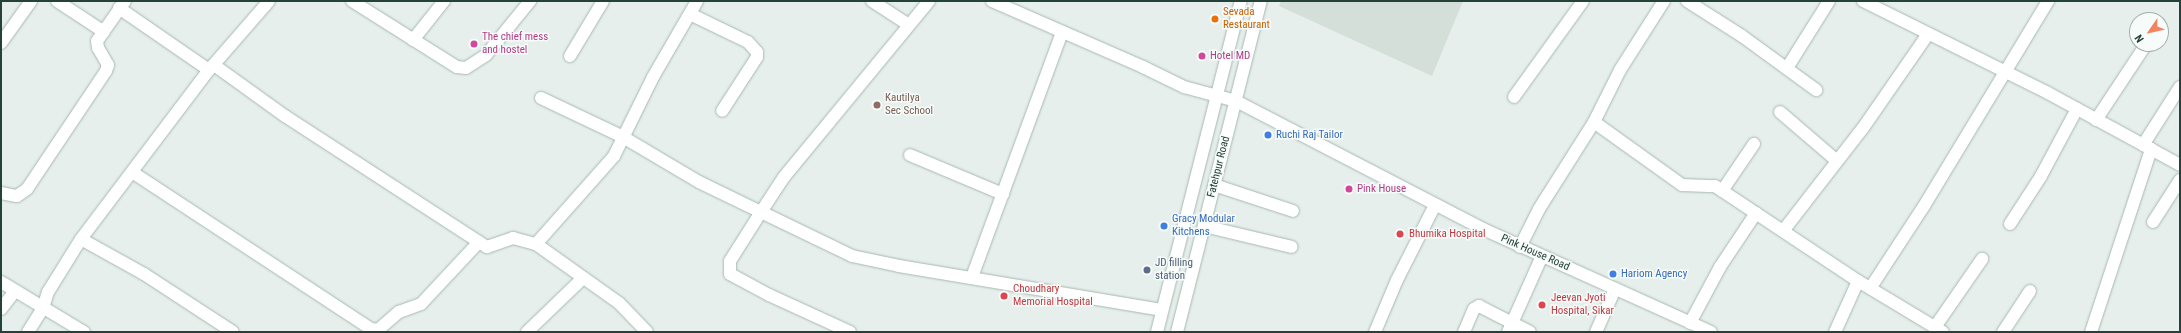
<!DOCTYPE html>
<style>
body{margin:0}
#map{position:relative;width:2181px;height:333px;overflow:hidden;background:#e6efeb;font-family:"Roboto Condensed",sans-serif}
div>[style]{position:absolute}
.built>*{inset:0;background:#d4dfda}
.roads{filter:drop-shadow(0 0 1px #a8b8b2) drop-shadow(0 0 1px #a8b8b2)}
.minor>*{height:12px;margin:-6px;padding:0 6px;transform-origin:6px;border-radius:6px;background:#fff}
.dots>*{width:11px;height:11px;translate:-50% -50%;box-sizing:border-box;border:2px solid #f7fbf9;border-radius:50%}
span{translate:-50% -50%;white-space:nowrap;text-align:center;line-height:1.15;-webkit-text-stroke:3px #f7fbf9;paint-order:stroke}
.food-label{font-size:11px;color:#c56008}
.left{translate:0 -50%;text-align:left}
.hotel-label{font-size:11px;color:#b23c85}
.education-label{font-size:11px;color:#785e54}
.shop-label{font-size:11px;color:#366cbe}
.street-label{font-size:11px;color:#24423a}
.health-label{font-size:11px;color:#be3a42}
.service-label{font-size:11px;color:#4e5e75}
.frame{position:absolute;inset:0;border:2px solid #24423a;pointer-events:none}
.north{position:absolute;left:2129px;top:12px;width:40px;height:40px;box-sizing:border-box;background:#f7fbf9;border:1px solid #a3b1ad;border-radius:50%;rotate:236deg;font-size:11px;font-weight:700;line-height:16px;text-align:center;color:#24423a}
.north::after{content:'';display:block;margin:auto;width:14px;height:18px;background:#f4845f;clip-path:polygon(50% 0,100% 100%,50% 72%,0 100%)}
</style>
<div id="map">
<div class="built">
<i style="clip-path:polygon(1281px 1px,1463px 1px,1432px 76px,1279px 6px)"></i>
</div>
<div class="roads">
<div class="minor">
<i style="left:57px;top:1px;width:56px;rotate:33.4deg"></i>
<i style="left:352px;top:1px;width:124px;rotate:32.2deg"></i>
<i style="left:457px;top:67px;width:9px;rotate:6deg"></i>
<i style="left:466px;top:68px;width:24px;rotate:-33deg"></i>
<i style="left:486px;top:55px;width:70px;rotate:-50.8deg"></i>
<i style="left:872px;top:1px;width:44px;rotate:33deg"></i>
<i style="left:992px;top:1px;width:165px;rotate:23.6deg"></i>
<i style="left:1143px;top:67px;width:46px;rotate:26deg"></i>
<i style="left:1184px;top:87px;width:54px;rotate:15.1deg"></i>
<i style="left:1236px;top:101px;width:278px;rotate:27.4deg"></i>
<i style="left:1483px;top:229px;width:250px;rotate:24.3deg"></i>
<i style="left:1687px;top:1px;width:65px;rotate:32.5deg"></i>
<i style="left:1742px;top:36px;width:92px;rotate:36.1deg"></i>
<i style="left:1863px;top:1px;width:207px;rotate:26.4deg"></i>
<i style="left:2048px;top:93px;width:150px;rotate:28.6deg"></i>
<i style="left:119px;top:8px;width:109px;rotate:34.6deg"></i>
<i style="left:690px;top:14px;width:64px;rotate:25.8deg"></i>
<i style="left:748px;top:42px;width:13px;rotate:48deg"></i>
<i style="left:757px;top:52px;width:5px;rotate:90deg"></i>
<i style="left:757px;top:57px;width:64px;rotate:122.9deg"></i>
<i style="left:413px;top:40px;width:50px;rotate:-51.5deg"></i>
<i style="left:1px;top:43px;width:52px;rotate:-54.5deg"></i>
<i style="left:570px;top:56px;width:64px;rotate:-59deg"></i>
<i style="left:214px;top:65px;width:87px;rotate:35.7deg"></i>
<i style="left:285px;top:116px;width:241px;rotate:33deg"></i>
<i style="left:487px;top:247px;width:28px;rotate:-19deg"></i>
<i style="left:513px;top:238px;width:24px;rotate:15deg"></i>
<i style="left:536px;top:244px;width:118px;rotate:-48.4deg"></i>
<i style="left:614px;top:156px;width:88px;rotate:-63.7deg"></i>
<i style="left:653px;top:77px;width:88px;rotate:-59.9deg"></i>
<i style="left:1787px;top:68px;width:79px;rotate:-57.9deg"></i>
<i style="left:1514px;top:97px;width:118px;rotate:-54.3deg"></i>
<i style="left:541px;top:98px;width:91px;rotate:25.4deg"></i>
<i style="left:623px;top:137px;width:88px;rotate:30.6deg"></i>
<i style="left:699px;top:182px;width:69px;rotate:25.8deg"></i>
<i style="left:761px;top:212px;width:42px;rotate:-56.7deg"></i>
<i style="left:784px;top:177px;width:228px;rotate:-50.5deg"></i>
<i style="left:1780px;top:112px;width:75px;rotate:40.7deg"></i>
<i style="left:2096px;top:120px;width:89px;rotate:-56.5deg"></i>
<i style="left:1594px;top:122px;width:108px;rotate:35.6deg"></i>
<i style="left:1682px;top:185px;width:33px;rotate:2deg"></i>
<i style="left:1715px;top:186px;width:172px;rotate:33.6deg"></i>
<i style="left:1858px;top:281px;width:99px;rotate:31deg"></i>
<i style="left:2143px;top:145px;width:69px;rotate:-57.5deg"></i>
<i style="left:910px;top:155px;width:101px;rotate:22.8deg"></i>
<i style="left:132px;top:172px;width:286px;rotate:33.3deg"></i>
<i style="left:371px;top:329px;width:7px;rotate:8deg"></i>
<i style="left:378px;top:330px;width:28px;rotate:-41deg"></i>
<i style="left:399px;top:312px;width:23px;rotate:-20deg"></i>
<i style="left:421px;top:304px;width:85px;rotate:-46.9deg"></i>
<i style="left:1214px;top:185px;width:83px;rotate:18.2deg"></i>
<i style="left:1722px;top:191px;width:57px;rotate:-55.8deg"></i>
<i style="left:1px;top:193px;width:16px;rotate:11deg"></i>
<i style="left:17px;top:196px;width:12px;rotate:-35deg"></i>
<i style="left:27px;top:189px;width:142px;rotate:-56.2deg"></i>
<i style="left:106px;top:71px;width:6px;rotate:-72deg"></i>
<i style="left:108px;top:65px;width:20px;rotate:-120deg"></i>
<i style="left:98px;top:48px;width:7px;rotate:-98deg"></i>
<i style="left:97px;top:41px;width:49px;rotate:-55deg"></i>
<i style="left:2153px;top:222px;width:50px;rotate:-57.3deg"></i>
<i style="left:2010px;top:224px;width:57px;rotate:-57.1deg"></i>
<i style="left:2041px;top:176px;width:76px;rotate:-61.8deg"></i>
<i style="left:1204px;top:226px;width:90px;rotate:13.4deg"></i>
<i style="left:1783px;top:231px;width:130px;rotate:-52.2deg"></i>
<i style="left:1863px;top:128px;width:114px;rotate:-55.3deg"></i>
<i style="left:81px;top:239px;width:72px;rotate:29.1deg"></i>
<i style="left:144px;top:274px;width:106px;rotate:33.1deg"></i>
<i style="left:536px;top:244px;width:102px;rotate:35.4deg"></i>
<i style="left:619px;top:303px;width:40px;rotate:46deg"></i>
<i style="left:1520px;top:247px;width:42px;rotate:-63.4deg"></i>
<i style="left:1539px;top:209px;width:103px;rotate:-57.7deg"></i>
<i style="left:1594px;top:122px;width:58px;rotate:-63.4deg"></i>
<i style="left:1620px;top:70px;width:82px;rotate:-57.5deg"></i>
<i style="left:972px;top:277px;width:261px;rotate:-69.8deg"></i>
<i style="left:1px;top:282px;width:97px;rotate:31.1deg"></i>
<i style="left:1871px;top:287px;width:97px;rotate:-56.8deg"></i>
<i style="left:1924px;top:206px;width:240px;rotate:-58.8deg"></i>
<i style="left:1px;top:309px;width:23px;rotate:-52deg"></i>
<i style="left:1690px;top:323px;width:64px;rotate:-61.8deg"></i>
<i style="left:1720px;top:267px;width:65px;rotate:-56.3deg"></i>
<i style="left:1935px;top:327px;width:83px;rotate:-55.3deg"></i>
<i style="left:28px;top:332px;width:28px;rotate:-58deg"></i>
<i style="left:43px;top:308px;width:17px;rotate:-73deg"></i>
<i style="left:48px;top:292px;width:62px;rotate:-58.1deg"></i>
<i style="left:81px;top:239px;width:212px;rotate:-52.9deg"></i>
<i style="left:209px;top:70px;width:91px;rotate:-49deg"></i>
<i style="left:527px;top:332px;width:78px;rotate:-44deg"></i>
<i style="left:850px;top:332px;width:89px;rotate:-155.4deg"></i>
<i style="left:769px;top:295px;width:44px;rotate:-151.7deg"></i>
<i style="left:730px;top:274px;width:13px;rotate:-90deg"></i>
<i style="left:730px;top:261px;width:58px;rotate:-57.7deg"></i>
<i style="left:761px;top:212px;width:101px;rotate:25.8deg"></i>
<i style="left:852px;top:256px;width:48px;rotate:12deg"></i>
<i style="left:899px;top:266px;width:266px;rotate:9.5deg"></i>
<i style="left:1157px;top:332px;width:341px;rotate:-75.8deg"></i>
<i style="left:1177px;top:332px;width:341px;rotate:-75.8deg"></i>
<i style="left:1375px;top:332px;width:56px;rotate:-67.1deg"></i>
<i style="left:1397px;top:280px;width:84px;rotate:-63.1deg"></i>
<i style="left:1464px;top:332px;width:25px;rotate:-67deg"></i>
<i style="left:1474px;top:309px;width:6px;rotate:-31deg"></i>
<i style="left:1479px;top:306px;width:57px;rotate:27deg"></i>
<i style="left:1508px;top:332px;width:83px;rotate:-65.9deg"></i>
<i style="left:1596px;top:332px;width:47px;rotate:-66.2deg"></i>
<i style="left:1835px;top:332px;width:56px;rotate:-65.7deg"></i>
<i style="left:2003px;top:332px;width:49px;rotate:-56.6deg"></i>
<i style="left:2091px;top:332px;width:193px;rotate:-71.8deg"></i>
</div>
</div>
<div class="dots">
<i style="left:1215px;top:19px;background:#e8710a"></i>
<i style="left:474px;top:44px;background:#d1479c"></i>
<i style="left:1202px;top:56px;background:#d1479c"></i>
<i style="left:877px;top:105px;background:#8d6e63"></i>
<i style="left:1268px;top:135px;background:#3f7fe0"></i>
<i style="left:1349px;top:189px;background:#d1479c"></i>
<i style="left:1164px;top:226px;background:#3f7fe0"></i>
<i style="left:1400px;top:234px;background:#e0444e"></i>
<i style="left:1147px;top:270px;background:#5c6f8a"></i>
<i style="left:1613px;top:274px;background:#3f7fe0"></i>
<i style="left:1004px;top:296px;background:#e0444e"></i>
<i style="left:1542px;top:305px;background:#e0444e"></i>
</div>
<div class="food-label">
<span class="left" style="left:1223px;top:19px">Sevada<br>Restaurant</span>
</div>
<div class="hotel-label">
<span class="left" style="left:482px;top:44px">The chief mess<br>and hostel</span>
<span class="left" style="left:1210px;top:56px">Hotel MD</span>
<span class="left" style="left:1357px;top:189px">Pink House</span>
</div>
<div class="education-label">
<span class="left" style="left:885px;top:105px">Kautilya<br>Sec School</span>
</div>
<div class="shop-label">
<span class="left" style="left:1276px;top:135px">Ruchi Raj Tailor</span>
<span class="left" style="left:1172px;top:226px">Gracy Modular<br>Kitchens</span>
<span class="left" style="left:1621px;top:274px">Hariom Agency</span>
</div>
<div class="street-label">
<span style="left:1219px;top:167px;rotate:-76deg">Fatehpur Road</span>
<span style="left:1535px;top:253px;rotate:24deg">Pink House Road</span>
</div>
<div class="health-label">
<span class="left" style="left:1409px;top:234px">Bhumika Hospital</span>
<span class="left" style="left:1013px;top:296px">Choudhary<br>Memorial Hospital</span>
<span class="left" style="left:1551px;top:305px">Jeevan Jyoti<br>Hospital, Sikar</span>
</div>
<div class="service-label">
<span class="left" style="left:1155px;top:270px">JD filling<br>station</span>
</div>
<div class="frame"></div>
<div class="north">N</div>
</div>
